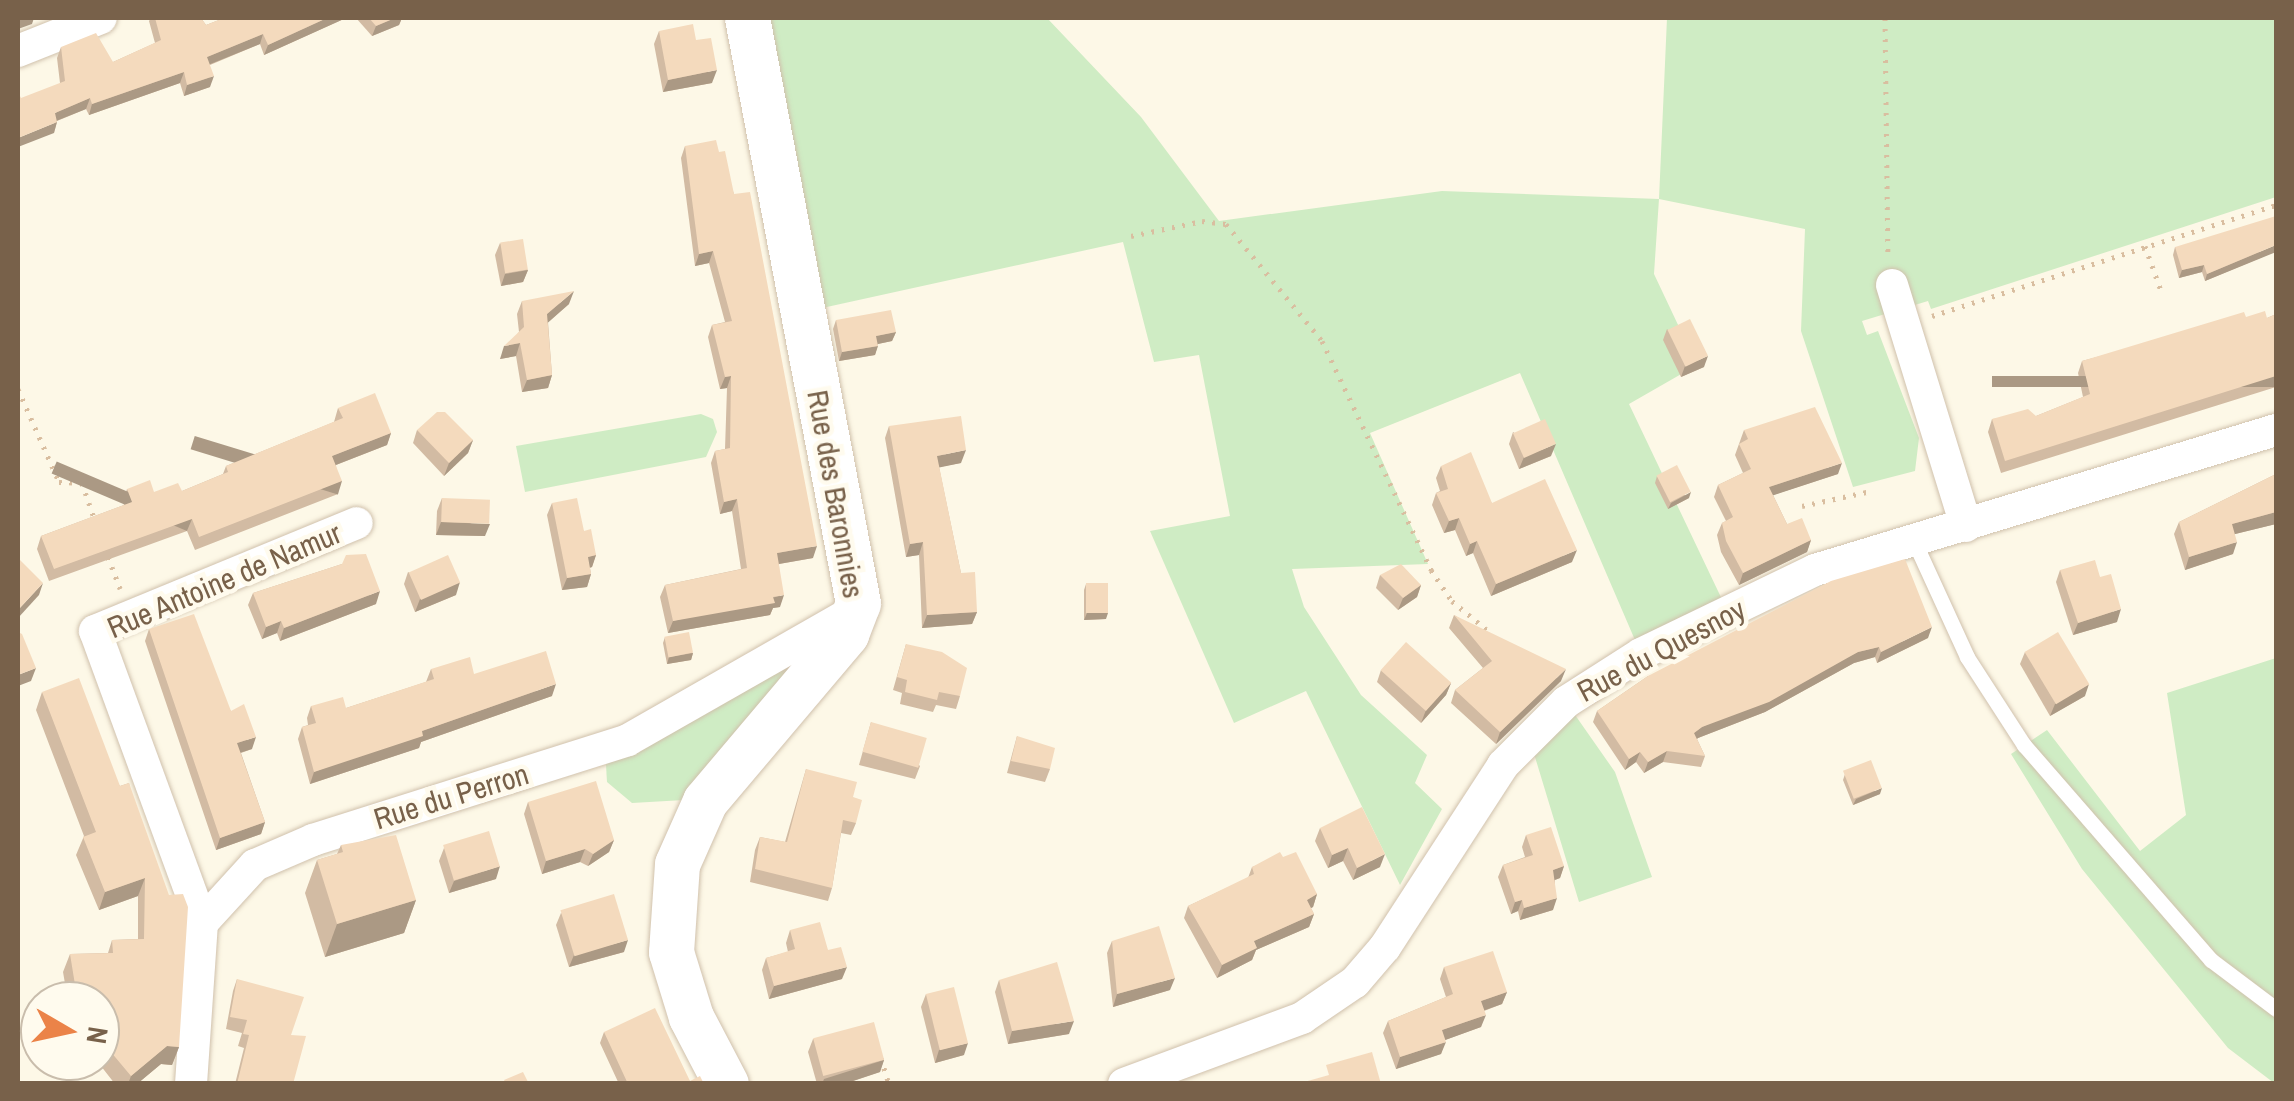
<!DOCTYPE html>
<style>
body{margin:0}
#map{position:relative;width:2294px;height:1101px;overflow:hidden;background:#fdf8e7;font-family:"Archivo Narrow",sans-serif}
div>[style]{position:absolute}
.green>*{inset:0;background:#cfecc4}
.path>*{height:5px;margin-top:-2.5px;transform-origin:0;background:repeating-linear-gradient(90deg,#d9bea0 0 2.5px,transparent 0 10.5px)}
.roads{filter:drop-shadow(0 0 2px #d0c1ac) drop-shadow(0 0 2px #d0c1ac)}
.lane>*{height:15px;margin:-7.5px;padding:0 7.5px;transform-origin:7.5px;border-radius:7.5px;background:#fff}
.street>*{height:32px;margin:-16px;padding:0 16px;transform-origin:16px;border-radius:16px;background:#fff}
.secondary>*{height:45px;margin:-22.5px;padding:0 22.5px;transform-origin:22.5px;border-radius:22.5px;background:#fff}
.wall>*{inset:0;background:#d2bba3}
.shaded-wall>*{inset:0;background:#ab9984;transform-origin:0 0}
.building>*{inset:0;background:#f4dabd;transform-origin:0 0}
span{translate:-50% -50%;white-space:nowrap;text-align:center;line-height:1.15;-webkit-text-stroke:9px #fffbee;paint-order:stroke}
.street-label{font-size:30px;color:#78614a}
.frame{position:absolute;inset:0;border:20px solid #78614a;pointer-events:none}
.north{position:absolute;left:20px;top:981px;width:100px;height:100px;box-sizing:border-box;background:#fffbee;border:2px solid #c9bdac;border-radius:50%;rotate:99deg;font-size:28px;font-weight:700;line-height:40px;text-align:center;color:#78614a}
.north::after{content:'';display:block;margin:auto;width:35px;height:45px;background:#eb8348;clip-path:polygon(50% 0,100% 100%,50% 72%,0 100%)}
</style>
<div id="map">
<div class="green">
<i style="clip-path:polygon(747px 18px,1047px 18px,1141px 117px,1219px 221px,1442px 191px,1659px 199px,1667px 18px,2276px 18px,2276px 197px,1931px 309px,1928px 301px,1862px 321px,1867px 335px,1878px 331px,1919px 438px,1915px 471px,1853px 487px,1801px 331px,1805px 229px,1659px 199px,1654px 274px,1697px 365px,1629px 404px,1728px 612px,1641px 654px,1520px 373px,1370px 433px,1428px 564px,1292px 569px,1304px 607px,1361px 695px,1427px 755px,1415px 783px,1442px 809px,1400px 885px,1306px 691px,1234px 723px,1150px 531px,1230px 516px,1199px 355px,1154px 362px,1123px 242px,804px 312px)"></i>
<i style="clip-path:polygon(701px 414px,713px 419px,717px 432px,706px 457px,525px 492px,516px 446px)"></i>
<i style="clip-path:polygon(804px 655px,684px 800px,632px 803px,607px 782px,605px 748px)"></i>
<i style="clip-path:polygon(2276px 658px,2276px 1083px,2274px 1083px,2228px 1048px,2082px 869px,2011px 754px,2047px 730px,2140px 851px,2186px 815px,2167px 693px)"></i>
<i style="clip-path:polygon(1566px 702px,1615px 772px,1652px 877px,1579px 902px,1535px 757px,1523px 743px)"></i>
</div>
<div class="path">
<i style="left:1885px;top:18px;width:240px;rotate:89.3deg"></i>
<i style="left:1131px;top:236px;width:73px;rotate:-11.9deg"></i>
<i style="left:1202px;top:221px;width:24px;rotate:7deg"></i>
<i style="left:1226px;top:224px;width:151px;rotate:50.6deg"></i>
<i style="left:1322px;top:341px;width:254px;rotate:64.5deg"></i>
<i style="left:1431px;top:570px;width:37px;rotate:56deg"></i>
<i style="left:1452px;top:601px;width:52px;rotate:39.5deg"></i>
<i style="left:2145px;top:246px;width:45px;rotate:70.3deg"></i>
<i style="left:1932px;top:316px;width:361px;rotate:-17.9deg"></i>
<i style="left:18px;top:389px;width:102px;rotate:66.2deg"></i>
<i style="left:59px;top:482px;width:23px;rotate:2deg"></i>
<i style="left:82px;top:483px;width:37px;rotate:71deg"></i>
<i style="left:1802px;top:506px;width:66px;rotate:-12.2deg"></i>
<i style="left:108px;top:557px;width:34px;rotate:69deg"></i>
<i style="left:881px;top:1058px;width:27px;rotate:73deg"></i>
</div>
<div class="roads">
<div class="lane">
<i style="left:1914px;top:541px;width:128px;rotate:65.4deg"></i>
<i style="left:1967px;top:657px;width:105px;rotate:57.1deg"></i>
<i style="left:2024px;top:745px;width:285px;rotate:49deg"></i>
<i style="left:2211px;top:960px;width:81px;rotate:37deg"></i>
</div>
<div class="street">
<i style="left:18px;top:51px;width:89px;rotate:-21.7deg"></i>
<i style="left:1892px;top:285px;width:252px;rotate:72.9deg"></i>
<i style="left:202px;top:923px;width:311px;rotate:-110.1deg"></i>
<i style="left:95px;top:631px;width:283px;rotate:-22.4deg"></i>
<i style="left:191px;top:1084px;width:161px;rotate:-86.1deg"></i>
<i style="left:202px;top:923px;width:79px;rotate:-47.6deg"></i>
<i style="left:255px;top:865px;width:63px;rotate:-23.3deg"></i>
<i style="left:313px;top:840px;width:330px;rotate:-17.6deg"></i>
<i style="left:628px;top:740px;width:262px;rotate:-29.7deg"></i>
<i style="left:1124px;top:1084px;width:190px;rotate:-20.3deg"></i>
<i style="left:1302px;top:1018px;width:64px;rotate:-34.2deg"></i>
<i style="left:1355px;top:982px;width:46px;rotate:-49.4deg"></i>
<i style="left:1385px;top:947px;width:217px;rotate:-57deg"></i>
<i style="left:1503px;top:765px;width:89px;rotate:-45deg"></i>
<i style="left:1566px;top:702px;width:89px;rotate:-32.6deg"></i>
<i style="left:1641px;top:654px;width:193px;rotate:-25.8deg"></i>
<i style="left:1815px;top:570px;width:482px;rotate:-16.9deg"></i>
</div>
<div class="secondary">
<i style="left:726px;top:1084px;width:76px;rotate:-117.6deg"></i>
<i style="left:691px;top:1017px;width:68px;rotate:-107.1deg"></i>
<i style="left:671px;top:952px;width:88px;rotate:-86.1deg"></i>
<i style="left:677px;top:864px;width:69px;rotate:-66deg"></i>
<i style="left:705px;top:801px;width:219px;rotate:-49.8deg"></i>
<i style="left:846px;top:634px;width:33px;rotate:-69deg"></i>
<i style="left:858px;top:603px;width:595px;rotate:-100.74deg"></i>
</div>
</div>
<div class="wall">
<i style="clip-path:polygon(151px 18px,201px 18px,206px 25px,224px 18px,346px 18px,264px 55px,260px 44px,210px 65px,210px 87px,184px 96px,180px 83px,89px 115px,86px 109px,57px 121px,54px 133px,60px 83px,57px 58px,61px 47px,113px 62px,155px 43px,149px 21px)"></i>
<i style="clip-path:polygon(356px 18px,402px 18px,399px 25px,372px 36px)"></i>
<i style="clip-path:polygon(659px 31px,696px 40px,712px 83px,663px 92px,654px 44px)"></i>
<i style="clip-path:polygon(685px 146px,719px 152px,734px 194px,813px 558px,779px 564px,780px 607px,773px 608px,770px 615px,668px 633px,660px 597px,665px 585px,741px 569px,732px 511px,720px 514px,711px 463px,715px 451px,725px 449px,727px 388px,720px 389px,708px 337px,712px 325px,725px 322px,709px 263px,695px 266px,681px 158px)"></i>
<i style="clip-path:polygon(500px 243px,528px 270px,523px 282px,501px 286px,495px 255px)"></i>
<i style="clip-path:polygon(2175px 247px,2272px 253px,2205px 281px,2202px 272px,2179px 278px,2173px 255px)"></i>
<i style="clip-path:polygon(522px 301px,569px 304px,548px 322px,552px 375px,548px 388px,522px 392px,516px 356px,500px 359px,519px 332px,517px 314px)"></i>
<i style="clip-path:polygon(2276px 314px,2276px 387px,2001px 473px,1988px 432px,1992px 419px,2036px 416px,2083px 397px,2078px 373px,2082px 361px,2246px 317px,2267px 318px)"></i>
<i style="clip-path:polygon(836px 320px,896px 332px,892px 341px,878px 344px,875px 355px,839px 361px,833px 329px)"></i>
<i style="clip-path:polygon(1667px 329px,1704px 367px,1681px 377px,1663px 340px)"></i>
<i style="clip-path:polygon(338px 408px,391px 433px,387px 445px,336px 465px,338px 494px,195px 550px,187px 531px,49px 581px,37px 549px,41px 536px,124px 505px,123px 501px,127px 489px,154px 492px,182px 491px,223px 474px,226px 466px,334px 422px)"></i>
<i style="clip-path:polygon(889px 426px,961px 463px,939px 467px,961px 573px,977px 612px,972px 624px,922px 628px,919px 555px,906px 557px,885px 438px)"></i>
<i style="clip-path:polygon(417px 430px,473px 440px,468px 453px,444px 476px,413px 443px)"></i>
<i style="clip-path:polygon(1744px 430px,1838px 474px,1773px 495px,1787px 524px,1811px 540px,1807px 552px,1739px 585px,1721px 552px,1717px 535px,1722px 523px,1726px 521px,1714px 497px,1718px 485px,1743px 473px,1735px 455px)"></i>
<i style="clip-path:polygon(1513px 432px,1551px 456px,1519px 469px,1509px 444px)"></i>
<i style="clip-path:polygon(1441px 466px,1492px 503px,1572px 562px,1491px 596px,1473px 553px,1466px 556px,1455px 530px,1444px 533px,1432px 505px,1436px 493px,1440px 491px,1436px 478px)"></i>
<i style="clip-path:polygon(2276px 474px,2276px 524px,2235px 534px,2233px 554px,2185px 570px,2174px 534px,2179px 522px)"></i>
<i style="clip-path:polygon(1657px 476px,1689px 498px,1668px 509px,1655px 483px)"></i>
<i style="clip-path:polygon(442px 498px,485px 536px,436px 535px,437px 511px)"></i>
<i style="clip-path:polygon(552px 503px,584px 531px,596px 555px,592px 567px,590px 568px,591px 574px,587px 587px,562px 590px,547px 515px)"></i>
<i style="clip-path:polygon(342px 564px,376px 604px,280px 641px,277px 633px,262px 639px,248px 605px,253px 593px)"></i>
<i style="clip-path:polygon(2060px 570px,2100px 577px,2117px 622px,2073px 635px,2056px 582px)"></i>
<i style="clip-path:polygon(408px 572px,456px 595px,415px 612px,404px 584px)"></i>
<i style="clip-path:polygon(1380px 575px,1421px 585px,1417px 597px,1398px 610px,1376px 588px)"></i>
<i style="clip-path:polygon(1086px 584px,1106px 619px,1084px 620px,1084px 590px)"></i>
<i style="clip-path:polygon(1454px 615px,1561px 681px,1496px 744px,1451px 703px,1455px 690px,1483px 668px,1449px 628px)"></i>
<i style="clip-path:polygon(149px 629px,231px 711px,252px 749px,241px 753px,265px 822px,261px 834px,216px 850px,145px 641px)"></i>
<i style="clip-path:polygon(665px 637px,693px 653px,691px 660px,667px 664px,663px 643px)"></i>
<i style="clip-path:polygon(1928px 638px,1877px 663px,1875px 657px,1854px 663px,1765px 712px,1698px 738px,1697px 739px,1705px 756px,1701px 767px,1663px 762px,1644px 773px,1636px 762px,1625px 770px,1593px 722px,1597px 711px,1648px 676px)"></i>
<i style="clip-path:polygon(906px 644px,960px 696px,956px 709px,936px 705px,933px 712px,900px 704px,902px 693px,893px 690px)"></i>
<i style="clip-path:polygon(2025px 652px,2085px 696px,2050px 716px,2020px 664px)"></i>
<i style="clip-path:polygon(431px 669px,474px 674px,552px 696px,421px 742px,419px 748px,310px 784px,298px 739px,302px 727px,308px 725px,307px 718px,311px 706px,346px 708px,426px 682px)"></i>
<i style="clip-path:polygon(1381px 670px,1451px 683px,1446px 695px,1421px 723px,1377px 682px)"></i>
<i style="clip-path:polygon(42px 692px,120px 786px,129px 783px,179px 1047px,172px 1065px,161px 1064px,137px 1084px,115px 1084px,97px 1061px,100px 1061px,100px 1001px,68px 1001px,63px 972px,70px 954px,108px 953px,112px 940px,138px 939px,138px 896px,99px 910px,76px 855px,84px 836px,36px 710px)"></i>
<i style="clip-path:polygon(871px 722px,920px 766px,915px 779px,859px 765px)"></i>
<i style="clip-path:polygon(1017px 736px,1050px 769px,1045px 782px,1007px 773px)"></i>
<i style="clip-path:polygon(806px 769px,853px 797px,856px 823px,851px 835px,841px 833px,832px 888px,828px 901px,750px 882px,755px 850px,760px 837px,785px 842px)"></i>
<i style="clip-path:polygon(1845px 774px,1880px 794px,1853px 805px,1843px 780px)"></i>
<i style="clip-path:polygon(528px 802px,614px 840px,609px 852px,588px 866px,580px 862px,542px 874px,524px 814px)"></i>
<i style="clip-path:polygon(1320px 828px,1380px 867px,1353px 880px,1343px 861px,1328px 868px,1315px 841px)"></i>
<i style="clip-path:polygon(1526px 835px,1564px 866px,1560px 878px,1555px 880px,1553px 910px,1520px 920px,1518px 911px,1511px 914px,1498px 877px,1503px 865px,1525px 857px,1522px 847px)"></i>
<i style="clip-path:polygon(341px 845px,416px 900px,404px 933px,325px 957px,305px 893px,317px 860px,337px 854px)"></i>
<i style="clip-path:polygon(444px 848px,496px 879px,449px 893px,439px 861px)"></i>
<i style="clip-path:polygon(1283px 857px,1317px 894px,1313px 907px,1311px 908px,1314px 914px,1309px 927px,1256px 950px,1252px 960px,1217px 978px,1184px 918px,1188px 906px,1248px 878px,1252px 867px)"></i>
<i style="clip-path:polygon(561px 913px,624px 952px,569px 967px,556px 925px)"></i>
<i style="clip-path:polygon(790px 930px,828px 950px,842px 979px,769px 999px,762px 970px,766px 958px,788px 952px,786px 943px)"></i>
<i style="clip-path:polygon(1112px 941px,1170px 990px,1113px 1007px,1107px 953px)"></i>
<i style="clip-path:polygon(1444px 967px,1507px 992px,1502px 1004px,1484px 1011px,1481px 1027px,1445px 1040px,1441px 1054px,1396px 1069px,1383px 1033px,1388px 1021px,1446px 997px,1440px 979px)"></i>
<i style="clip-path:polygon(237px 979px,291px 1035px,293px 1084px,235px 1084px,244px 1048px,238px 1046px,242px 1033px,226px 1029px,233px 991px)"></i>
<i style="clip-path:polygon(999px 980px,1069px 1034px,1008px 1044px,995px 992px)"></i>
<i style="clip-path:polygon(926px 994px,964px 1055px,935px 1063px,921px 1007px)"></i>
<i style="clip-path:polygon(604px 1032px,690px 1081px,704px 1084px,619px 1084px,600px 1043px)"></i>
<i style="clip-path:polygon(813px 1039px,884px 1060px,880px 1072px,844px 1084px,817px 1084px,808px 1052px)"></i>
</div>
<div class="shaded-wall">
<i style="clip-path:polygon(21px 18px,34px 18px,32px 24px,18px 29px,18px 19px)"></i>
<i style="clip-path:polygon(327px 18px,346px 18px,264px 55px,268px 45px)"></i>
<i style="clip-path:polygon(395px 18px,402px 18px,399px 25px,372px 36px,376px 26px)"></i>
<i style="clip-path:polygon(263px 34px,260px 44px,203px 67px,207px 57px)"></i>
<i style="clip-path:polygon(717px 70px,712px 83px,663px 92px,668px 80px)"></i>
<i style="clip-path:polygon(184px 72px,180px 83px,89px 115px,92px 104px)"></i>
<i style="clip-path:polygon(214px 76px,210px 87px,184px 96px,187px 85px)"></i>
<i style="clip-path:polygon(90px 98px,86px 109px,51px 123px,55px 113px)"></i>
<i style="clip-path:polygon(57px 122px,54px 133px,18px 147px,18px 138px)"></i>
<i style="clip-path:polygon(2276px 245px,2276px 252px,2205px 281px,2207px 274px)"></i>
<i style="clip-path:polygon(713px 251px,709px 263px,695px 266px,699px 254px)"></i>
<i style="clip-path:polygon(2204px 265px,2202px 272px,2179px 278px,2182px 270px)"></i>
<i style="clip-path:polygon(528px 270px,523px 282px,501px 286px,505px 274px)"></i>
<i style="clip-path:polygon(574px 291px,569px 304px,543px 327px,547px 314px)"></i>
<i style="clip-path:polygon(896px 332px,892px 341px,873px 345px,876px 336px)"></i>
<i style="clip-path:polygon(520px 343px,516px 356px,500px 359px,504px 346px)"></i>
<i style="clip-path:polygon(878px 346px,875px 355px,839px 361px,842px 352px)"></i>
<i style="clip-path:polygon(1708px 356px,1704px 367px,1681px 377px,1685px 366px)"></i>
<i style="clip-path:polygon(552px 375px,548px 388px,522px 392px,527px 380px)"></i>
<i style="clip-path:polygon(731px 376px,727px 388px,720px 389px,725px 377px)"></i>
<i style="left:2276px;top:376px;width:11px;height:284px;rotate:90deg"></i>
<i style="clip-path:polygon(391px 433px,387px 445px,328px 468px,332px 456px)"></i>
<i style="clip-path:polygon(473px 440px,468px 453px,444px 476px,449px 463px)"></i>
<i style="clip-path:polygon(1556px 444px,1551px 456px,1519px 469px,1524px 457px)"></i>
<i style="clip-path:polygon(966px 450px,961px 463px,932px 469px,937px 456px)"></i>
<i style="clip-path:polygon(1842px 463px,1838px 474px,1765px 498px,1769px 487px)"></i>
<i style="left:342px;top:481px;width:14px;height:154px;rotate:107deg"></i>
<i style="clip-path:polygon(1691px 492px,1689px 498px,1668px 509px,1671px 503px)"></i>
<i style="clip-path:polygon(737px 499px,732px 511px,720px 514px,724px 502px)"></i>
<i style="clip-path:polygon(2276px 512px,2276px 524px,2227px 536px,2232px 524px)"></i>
<i style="clip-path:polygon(1459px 518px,1455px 530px,1444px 533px,1449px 521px)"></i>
<i style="left:192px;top:519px;width:13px;height:147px;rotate:113deg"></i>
<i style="clip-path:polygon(441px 522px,490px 524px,485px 536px,436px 535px)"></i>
<i style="clip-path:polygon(1811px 540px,1807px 552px,1739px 585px,1743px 573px)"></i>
<i style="clip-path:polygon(1477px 541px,1473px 553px,1466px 556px,1470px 544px)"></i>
<i style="clip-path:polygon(923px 542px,919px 555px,906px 557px,910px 544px)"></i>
<i style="clip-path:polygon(2237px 542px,2233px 554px,2185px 570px,2189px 557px)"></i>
<i style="clip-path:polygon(817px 546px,813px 558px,773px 565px,777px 553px)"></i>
<i style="clip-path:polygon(1577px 550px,1572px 562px,1491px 596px,1496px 584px)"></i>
<i style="clip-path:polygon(596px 555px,592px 567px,583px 569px,588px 557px)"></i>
<i style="clip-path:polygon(591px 574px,587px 587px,562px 590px,567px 578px)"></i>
<i style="clip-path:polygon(460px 582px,456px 595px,415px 612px,420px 599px)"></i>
<i style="clip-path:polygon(43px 583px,39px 595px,18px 618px,18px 610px)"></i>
<i style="clip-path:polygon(1421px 585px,1417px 597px,1398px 610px,1403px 598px)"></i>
<i style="clip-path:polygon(380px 591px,376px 604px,280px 641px,284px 628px)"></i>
<i style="clip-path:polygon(784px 595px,780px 607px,773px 608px,770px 615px,668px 633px,673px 621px)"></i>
<i style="clip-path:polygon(2121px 609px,2117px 622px,2073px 635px,2078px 623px)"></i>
<i style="clip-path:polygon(977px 612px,972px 624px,922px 628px,927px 615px)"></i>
<i style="clip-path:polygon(1087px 613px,1108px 613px,1106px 619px,1084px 620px)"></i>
<i style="clip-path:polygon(281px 621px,277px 633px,262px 639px,266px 627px)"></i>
<i style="clip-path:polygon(1932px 627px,1928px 638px,1877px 663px,1881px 652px)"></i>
<i style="clip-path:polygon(1879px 647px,1875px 657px,1854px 663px,1765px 712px,1698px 738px,1690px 744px,1694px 733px,1702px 727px,1858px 652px)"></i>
<i style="clip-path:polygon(693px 653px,691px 660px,667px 664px,669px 657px)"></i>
<i style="clip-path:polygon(36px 668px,31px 681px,18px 686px,18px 675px)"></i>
<i style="clip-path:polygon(1566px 669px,1561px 681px,1496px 744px,1500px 732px)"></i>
<i style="clip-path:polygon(1451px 683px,1446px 695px,1421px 723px,1426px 710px)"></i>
<i style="clip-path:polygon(556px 684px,552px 696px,421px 742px,419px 748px,310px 784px,314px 772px,422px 731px)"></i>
<i style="clip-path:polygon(2089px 684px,2085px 696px,2050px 716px,2055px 704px)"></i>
<i style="clip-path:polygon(256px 737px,252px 749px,233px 755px,237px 743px)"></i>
<i style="clip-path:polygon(1667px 751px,1663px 762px,1644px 773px,1648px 762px)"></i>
<i style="clip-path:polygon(1640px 752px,1636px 762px,1625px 770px,1629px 759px)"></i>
<i style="clip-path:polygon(1882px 788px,1880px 794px,1853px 805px,1856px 799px)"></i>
<i style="clip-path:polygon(265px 822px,261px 834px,216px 850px,220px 838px)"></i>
<i style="clip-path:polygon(614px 840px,609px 852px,588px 866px,593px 854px)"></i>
<i style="clip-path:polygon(1348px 848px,1343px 861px,1328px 868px,1332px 855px)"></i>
<i style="clip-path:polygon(585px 849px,580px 862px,542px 874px,546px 861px)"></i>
<i style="clip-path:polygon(1385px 854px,1380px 867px,1353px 880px,1357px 868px)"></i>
<i style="clip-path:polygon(500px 866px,496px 879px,449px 893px,454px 881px)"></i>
<i style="clip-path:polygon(1564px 866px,1560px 878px,1549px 882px,1553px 870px)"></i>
<i style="clip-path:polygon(145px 878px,138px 896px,99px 910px,105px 892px)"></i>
<i style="clip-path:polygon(1317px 894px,1313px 907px,1303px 912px,1307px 900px)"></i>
<i style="clip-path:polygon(1557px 898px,1553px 910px,1520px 920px,1524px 908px)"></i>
<i style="clip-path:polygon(416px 900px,404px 933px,325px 957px,337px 924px)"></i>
<i style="clip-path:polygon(1522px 900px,1518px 911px,1511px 914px,1515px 902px)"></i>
<i style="clip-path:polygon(1314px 914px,1309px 927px,1256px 950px,1252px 960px,1217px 978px,1222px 965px,1254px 941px)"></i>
<i style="clip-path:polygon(628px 940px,624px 952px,569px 967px,574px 955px)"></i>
<i style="clip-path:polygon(847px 967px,842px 979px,769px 999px,774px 986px)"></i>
<i style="clip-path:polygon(1175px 978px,1170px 990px,1113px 1007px,1117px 994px)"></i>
<i style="clip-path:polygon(1507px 992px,1502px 1004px,1477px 1013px,1481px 1001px)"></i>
<i style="clip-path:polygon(1486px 1015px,1481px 1027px,1437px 1043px,1442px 1030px)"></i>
<i style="clip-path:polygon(1074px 1021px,1069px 1034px,1008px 1044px,1012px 1031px)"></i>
<i style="clip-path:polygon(1446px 1042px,1441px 1054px,1396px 1069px,1400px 1057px)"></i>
<i style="clip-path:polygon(968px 1043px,964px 1055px,935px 1063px,939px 1050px)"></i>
<i style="clip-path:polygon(167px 1046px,179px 1047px,172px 1065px,161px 1064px,137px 1084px,128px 1084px,131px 1076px)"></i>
<i style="clip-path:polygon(884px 1060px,880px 1072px,844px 1084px,822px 1084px,824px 1079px)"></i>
</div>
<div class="building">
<i style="clip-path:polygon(155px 18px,201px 18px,206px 25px,224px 18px,327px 18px,268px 45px,263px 34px,207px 57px,214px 76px,187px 85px,184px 72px,92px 104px,90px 98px,55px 113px,57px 122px,18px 138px,18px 92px,21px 98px,65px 81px,61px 47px,96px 33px,113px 62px,161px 40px)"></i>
<i style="clip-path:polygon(369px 18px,395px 18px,376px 26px)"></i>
<i style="clip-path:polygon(693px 24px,696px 40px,711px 38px,717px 70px,668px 80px,659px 31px)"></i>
<i style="clip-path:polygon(716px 140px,719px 152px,725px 151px,734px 194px,750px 192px,817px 546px,777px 553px,784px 595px,773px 597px,775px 603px,673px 621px,665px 585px,747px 568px,737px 499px,724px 502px,715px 451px,730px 448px,731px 376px,725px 377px,712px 325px,732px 321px,713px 251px,699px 254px,685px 146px)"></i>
<i style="clip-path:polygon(2276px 216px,2276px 245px,2207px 274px,2204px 265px,2182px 270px,2175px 247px)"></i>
<i style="left:523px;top:239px;width:31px;height:23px;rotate:81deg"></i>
<i style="clip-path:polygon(574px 291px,547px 314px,552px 375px,527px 380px,520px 343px,504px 346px,524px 327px,522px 301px)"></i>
<i style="clip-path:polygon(891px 310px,896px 332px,876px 336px,878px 346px,842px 352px,836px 320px)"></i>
<i style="clip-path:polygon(2265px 311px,2267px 318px,2276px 314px,2276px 376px,2005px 461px,1992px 419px,2028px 409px,2036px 416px,2090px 394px,2082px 361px,2244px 312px,2246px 317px)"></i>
<i style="left:1690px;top:319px;width:41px;height:25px;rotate:64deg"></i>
<i style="clip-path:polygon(375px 393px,391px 433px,332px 456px,342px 481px,199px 537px,192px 519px,54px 569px,41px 536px,132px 502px,127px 489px,150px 480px,154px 492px,178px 483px,182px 491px,228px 472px,226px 466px,343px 418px,338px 408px)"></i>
<i style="clip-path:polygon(1815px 407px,1842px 463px,1769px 487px,1787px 524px,1802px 518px,1811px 540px,1743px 573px,1726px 541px,1722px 523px,1733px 517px,1718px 485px,1751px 469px,1739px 444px,1748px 439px,1744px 430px)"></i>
<i style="clip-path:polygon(437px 412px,445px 412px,473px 440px,449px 463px,417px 430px)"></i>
<i style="clip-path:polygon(961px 416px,966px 450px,937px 456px,961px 573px,975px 572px,977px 612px,927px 615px,923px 542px,910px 544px,889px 426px)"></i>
<i style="left:1545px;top:419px;width:27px;height:35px;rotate:66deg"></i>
<i style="clip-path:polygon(1471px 452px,1492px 503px,1545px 479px,1577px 550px,1496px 584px,1477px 541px,1470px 544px,1459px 518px,1449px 521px,1436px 493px,1448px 489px,1441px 466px)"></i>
<i style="left:1677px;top:465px;width:30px;height:23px;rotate:63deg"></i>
<i style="clip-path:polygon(2276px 474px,2276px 512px,2232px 524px,2237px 542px,2189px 557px,2179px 522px)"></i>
<i style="left:442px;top:498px;width:48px;height:24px;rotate:2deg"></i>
<i style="clip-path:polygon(577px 498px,584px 531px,591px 529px,596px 555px,588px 557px,591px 574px,567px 578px,552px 503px)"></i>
<i style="clip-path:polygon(366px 554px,380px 591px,284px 628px,281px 621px,266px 627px,253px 593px,342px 564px,346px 555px)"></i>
<i style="left:448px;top:555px;width:30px;height:43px;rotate:66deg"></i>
<i style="clip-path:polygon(18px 558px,43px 583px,18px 610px)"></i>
<i style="clip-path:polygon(1905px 559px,1932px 627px,1881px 652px,1879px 647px,1858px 652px,1769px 702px,1702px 727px,1694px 733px,1705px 756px,1667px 751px,1648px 762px,1640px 752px,1629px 759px,1597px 711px,1648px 676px,1831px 581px)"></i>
<i style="clip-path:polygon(2095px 560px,2100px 577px,2111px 574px,2121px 609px,2078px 623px,2060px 570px)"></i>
<i style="clip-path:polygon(1401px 564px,1421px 585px,1403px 598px,1380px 575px)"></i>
<i style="left:1108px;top:583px;width:30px;height:22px;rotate:90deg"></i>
<i style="clip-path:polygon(194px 614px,231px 711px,244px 704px,256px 737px,237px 743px,265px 822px,220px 838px,149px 629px)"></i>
<i style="clip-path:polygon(1454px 615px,1566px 669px,1500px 732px,1455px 690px,1492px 661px)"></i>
<i style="clip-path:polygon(18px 632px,22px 634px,36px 668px,18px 675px)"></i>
<i style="left:689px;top:632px;width:21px;height:25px;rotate:79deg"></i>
<i style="left:2058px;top:632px;width:61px;height:39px;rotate:59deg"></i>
<i style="left:1406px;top:642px;width:61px;height:38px;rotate:42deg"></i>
<i style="clip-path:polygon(906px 644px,942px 652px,967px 668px,960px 696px,939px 692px,937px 700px,905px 692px,907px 680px,897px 677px)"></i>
<i style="clip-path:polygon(546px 651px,556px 684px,422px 731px,423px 736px,314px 772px,302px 727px,316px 723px,311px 706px,343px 697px,346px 708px,434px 679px,431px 669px,470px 657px,474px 674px)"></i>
<i style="clip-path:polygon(79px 678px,120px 786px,129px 783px,169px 895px,183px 894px,188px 907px,179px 1047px,167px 1046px,131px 1076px,100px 1039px,100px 1001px,69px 1001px,77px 997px,70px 954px,113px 953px,112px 940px,144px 939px,145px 878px,105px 892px,83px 837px,96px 832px,42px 692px)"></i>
<i style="left:871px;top:722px;width:58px;height:31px;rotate:16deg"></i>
<i style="clip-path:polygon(1017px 736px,1055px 748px,1050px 769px,1011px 761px)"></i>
<i style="left:1871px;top:760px;width:30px;height:30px;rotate:69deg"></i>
<i style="clip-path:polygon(806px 769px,857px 782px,853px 797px,862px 800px,856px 823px,843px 820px,832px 888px,755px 869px,760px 837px,787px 842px)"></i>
<i style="clip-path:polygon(596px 781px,614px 840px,593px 854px,585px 849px,546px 861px,528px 802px)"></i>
<i style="clip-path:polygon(1362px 807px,1385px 854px,1357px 868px,1348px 848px,1332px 855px,1320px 828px)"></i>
<i style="clip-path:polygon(1551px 827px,1564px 866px,1553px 870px,1557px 898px,1524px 908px,1522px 900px,1515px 902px,1503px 865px,1533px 855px,1526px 835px)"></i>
<i style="left:489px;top:831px;width:37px;height:48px;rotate:73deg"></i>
<i style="clip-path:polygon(396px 835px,416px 900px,337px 924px,317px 860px,343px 852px,341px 845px)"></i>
<i style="clip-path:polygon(1280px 852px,1283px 857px,1296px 852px,1317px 894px,1307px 900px,1314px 914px,1254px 941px,1257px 948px,1222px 965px,1188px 906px,1254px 874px,1252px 867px)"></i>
<i style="left:614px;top:894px;width:48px;height:56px;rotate:73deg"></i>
<i style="clip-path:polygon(820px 922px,828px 950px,841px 947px,847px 967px,774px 986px,766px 958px,795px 949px,790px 930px)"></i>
<i style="clip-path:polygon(1159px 926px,1175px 978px,1117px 994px,1112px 941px)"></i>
<i style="clip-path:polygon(1493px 951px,1507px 992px,1481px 1001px,1486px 1015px,1442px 1030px,1446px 1042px,1400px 1057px,1388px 1021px,1453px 994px,1444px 967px)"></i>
<i style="clip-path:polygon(1057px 962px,1074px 1021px,1012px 1031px,999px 980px)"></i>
<i style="clip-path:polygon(237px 979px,304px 997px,291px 1035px,306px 1036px,293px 1084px,237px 1084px,249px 1035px,243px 1034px,247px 1020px,230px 1017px)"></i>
<i style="left:954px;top:987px;width:58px;height:29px;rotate:76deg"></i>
<i style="clip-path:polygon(655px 1008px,690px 1081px,700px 1076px,704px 1084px,628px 1084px,604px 1032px)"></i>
<i style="left:874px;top:1022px;width:39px;height:63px;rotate:75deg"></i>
<i style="clip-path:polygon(1372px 1052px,1381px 1084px,1297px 1084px,1329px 1075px,1326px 1065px)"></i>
<i style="clip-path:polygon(523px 1072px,529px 1084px,506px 1084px,504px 1080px)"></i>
</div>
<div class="street-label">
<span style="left:836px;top:494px;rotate:80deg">Rue des Baronnies</span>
<span style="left:224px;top:580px;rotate:-23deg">Rue Antoine de Namur</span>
<span style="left:1661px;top:650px;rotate:-28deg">Rue du Quesnoy</span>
<span style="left:451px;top:796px;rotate:-17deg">Rue du Perron</span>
</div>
<div class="frame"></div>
<div class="north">N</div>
</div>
